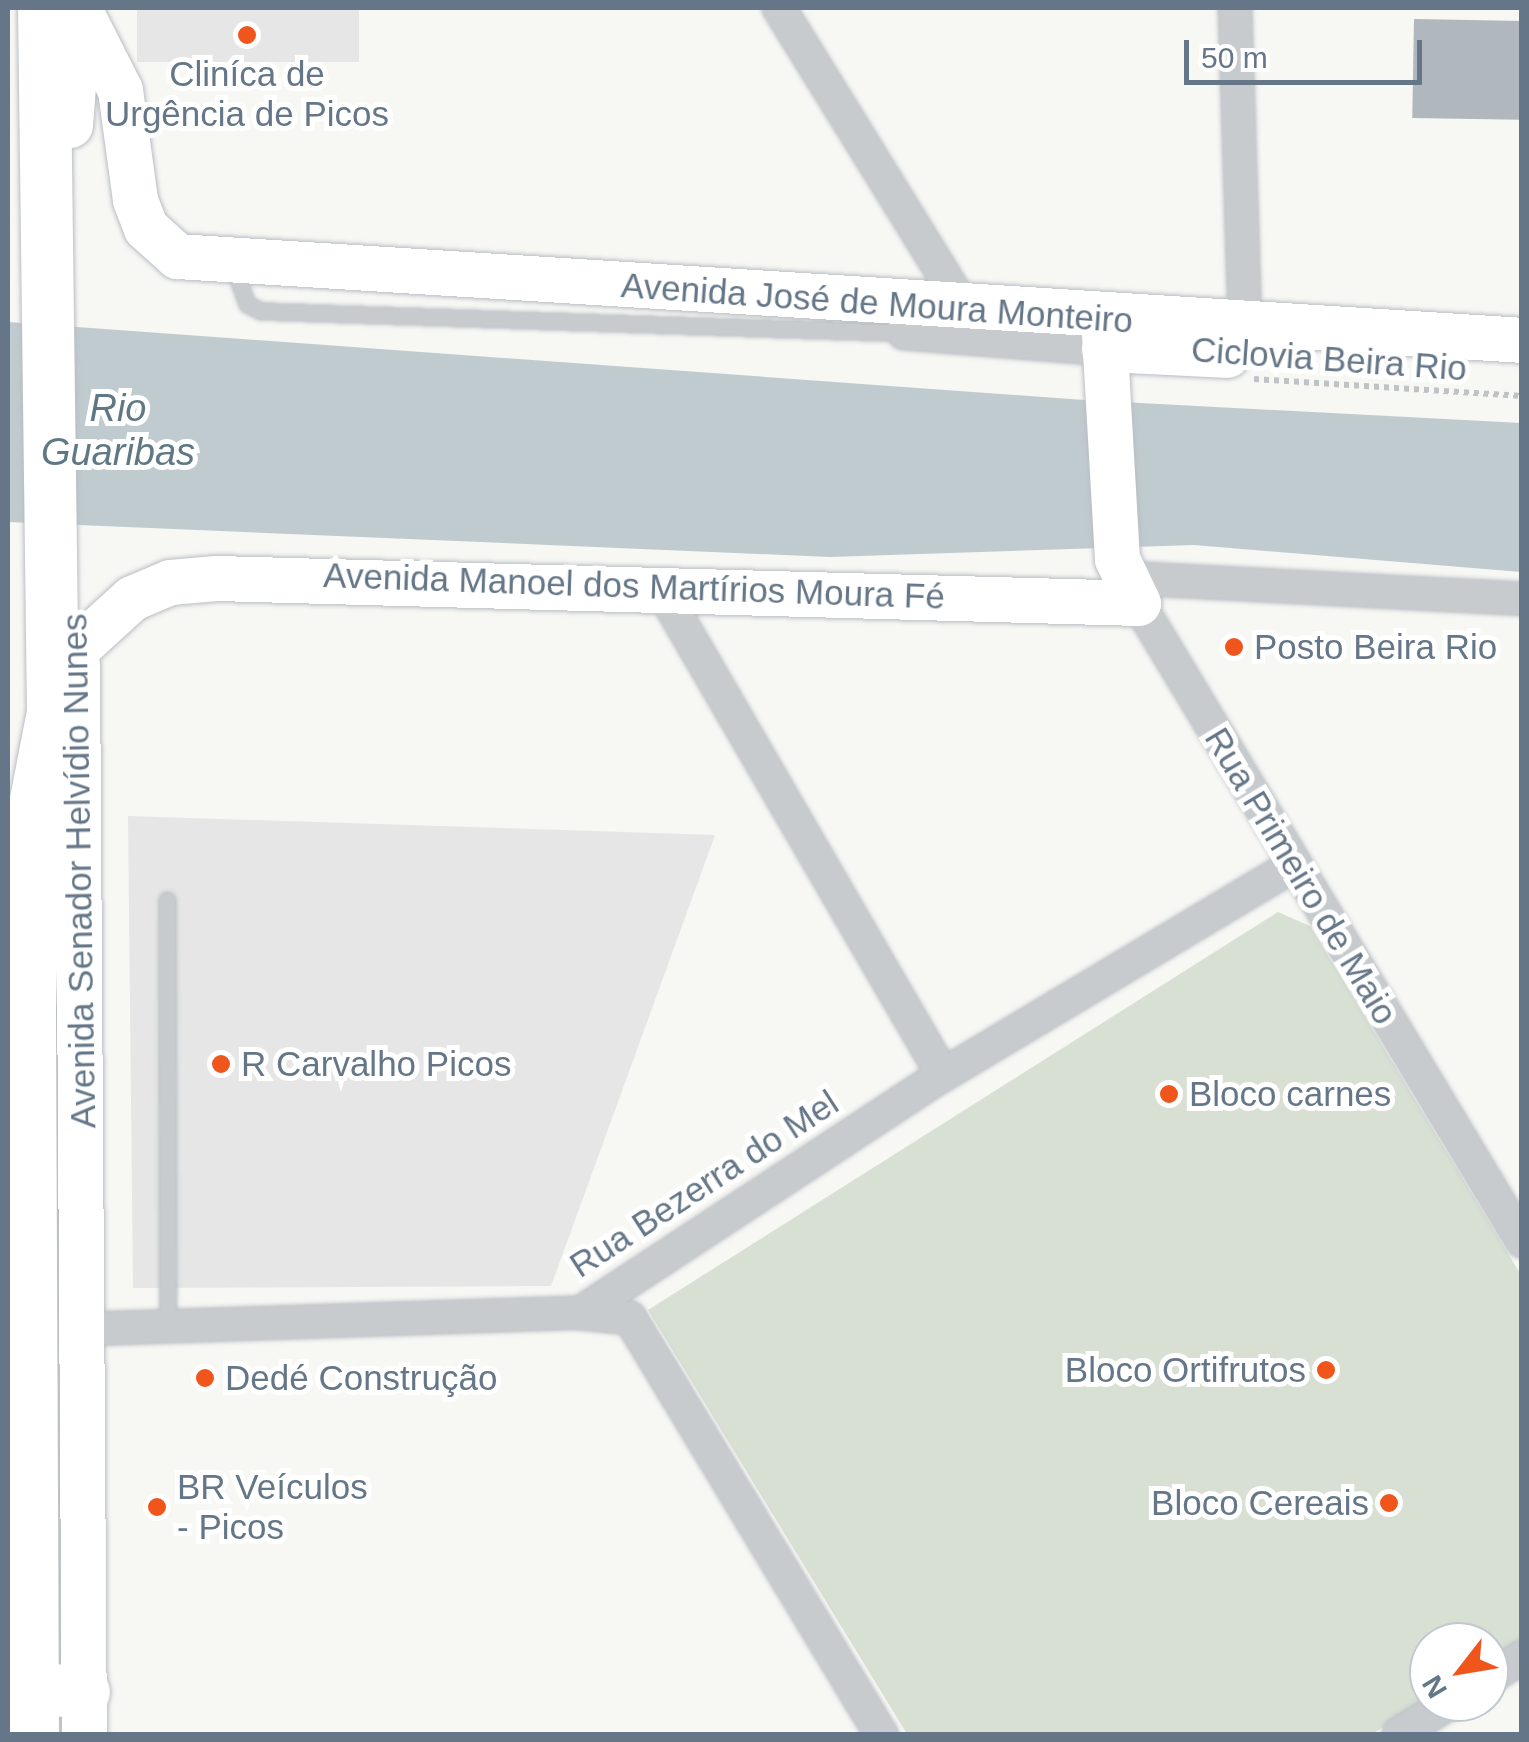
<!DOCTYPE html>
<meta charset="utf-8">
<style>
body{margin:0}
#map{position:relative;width:1529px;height:1742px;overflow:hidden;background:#f7f7f4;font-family:Helvetica,sans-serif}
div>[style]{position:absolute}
.built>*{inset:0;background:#e5e6e5;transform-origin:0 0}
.green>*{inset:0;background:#d8e0d4}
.water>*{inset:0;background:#c0cbcf}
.building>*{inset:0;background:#b0b7bd;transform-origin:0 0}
.path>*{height:6px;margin-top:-3px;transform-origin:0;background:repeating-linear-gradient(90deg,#c0c3c5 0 5px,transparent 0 10px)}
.roads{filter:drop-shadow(0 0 2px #b9bec3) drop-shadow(0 0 2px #b9bec3)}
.service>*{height:15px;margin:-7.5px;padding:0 7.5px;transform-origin:7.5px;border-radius:7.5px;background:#c7cbce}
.minor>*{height:32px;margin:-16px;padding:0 16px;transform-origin:16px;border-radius:16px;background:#c7cbce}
.secondary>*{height:45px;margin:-22.5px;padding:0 22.5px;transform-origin:22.5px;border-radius:22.5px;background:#fff}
.trunk>*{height:52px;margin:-26px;padding:0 26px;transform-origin:26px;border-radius:26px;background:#fff}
.dots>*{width:28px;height:28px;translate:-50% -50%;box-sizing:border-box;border:5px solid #fff;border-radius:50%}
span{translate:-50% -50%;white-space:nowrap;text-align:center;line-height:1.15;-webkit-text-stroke:10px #fff;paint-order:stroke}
.poi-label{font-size:35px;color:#647687}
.left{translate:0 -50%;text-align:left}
.right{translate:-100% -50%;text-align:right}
.street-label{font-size:35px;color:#647687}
.water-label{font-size:38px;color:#5f7883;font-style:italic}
.frame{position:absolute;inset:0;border:10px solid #647687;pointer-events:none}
.north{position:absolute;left:1409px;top:1622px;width:100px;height:100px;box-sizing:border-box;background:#fff;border:2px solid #c1c8cf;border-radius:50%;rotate:239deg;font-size:28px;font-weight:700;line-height:40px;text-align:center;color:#647687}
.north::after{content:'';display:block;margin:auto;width:35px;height:45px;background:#f0551b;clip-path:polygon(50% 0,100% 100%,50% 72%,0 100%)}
.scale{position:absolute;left:1184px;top:40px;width:238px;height:45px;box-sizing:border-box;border:5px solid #647687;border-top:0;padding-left:12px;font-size:30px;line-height:35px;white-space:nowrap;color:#647687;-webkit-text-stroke:8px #fff;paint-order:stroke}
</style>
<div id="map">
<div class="built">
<i style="left:137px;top:8px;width:222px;height:54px"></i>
<i style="clip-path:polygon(128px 816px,715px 835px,551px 1286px,133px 1288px)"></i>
</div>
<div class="green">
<i style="clip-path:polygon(1278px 912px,1310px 926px,1521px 1275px,1521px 1640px,1489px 1661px,1489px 1642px,1429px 1642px,1429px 1699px,1372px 1734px,907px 1734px,648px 1310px)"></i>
</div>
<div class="water">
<i style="clip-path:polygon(8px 322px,1084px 400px,1521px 423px,1521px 572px,1194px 545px,830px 557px,8px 522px)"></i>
</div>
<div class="building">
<i style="left:1414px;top:19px;width:108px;height:99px;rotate:1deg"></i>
</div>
<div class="path">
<i style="left:1254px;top:379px;width:269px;rotate:3.6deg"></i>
</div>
<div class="roads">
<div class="service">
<i style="left:232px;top:263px;width:44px;rotate:69.9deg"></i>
<i style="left:247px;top:304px;width:16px;rotate:27deg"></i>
<i style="left:261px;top:311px;width:643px;rotate:1.96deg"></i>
<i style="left:167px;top:900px;width:429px;rotate:89.9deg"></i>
</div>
<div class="minor">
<i style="left:779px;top:8px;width:352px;rotate:58.3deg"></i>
<i style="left:964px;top:308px;width:43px;rotate:47.8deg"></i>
<i style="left:1235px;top:8px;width:317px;rotate:88.2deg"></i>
<i style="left:902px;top:304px;width:29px;rotate:86deg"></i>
<i style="left:904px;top:333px;width:201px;rotate:4.6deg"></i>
<i style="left:1126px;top:578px;width:397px;rotate:3deg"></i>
<i style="left:660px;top:587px;width:564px;rotate:59.89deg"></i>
<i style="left:1138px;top:603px;width:745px;rotate:58.96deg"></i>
<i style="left:580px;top:1313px;width:50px;rotate:5.7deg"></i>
<i style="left:630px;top:1318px;width:486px;rotate:58.9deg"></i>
<i style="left:86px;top:1329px;width:494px;rotate:-1.9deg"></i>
<i style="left:580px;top:1313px;width:434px;rotate:-33.3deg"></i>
<i style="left:943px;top:1075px;width:409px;rotate:-30.9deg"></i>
<i style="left:1489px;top:1678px;width:39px;rotate:-32deg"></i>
<i style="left:1399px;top:1734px;width:61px;rotate:-31.6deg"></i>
</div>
<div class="secondary">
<i style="left:79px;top:9px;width:91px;rotate:63.2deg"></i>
<i style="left:120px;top:90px;width:111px;rotate:82.2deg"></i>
<i style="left:135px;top:200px;width:30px;rotate:69deg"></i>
<i style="left:146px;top:228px;width:42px;rotate:42.1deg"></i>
<i style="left:177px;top:256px;width:1348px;rotate:3.57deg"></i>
<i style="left:70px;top:125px;width:117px;rotate:-85.6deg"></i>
<i style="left:1104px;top:349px;width:123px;rotate:2.8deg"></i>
<i style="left:77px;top:648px;width:74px;rotate:-42.3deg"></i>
<i style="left:132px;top:598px;width:41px;rotate:-22.8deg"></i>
<i style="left:170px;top:582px;width:46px;rotate:-5deg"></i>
<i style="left:216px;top:578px;width:922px;rotate:1.55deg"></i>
<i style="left:1138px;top:603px;width:49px;rotate:-115.5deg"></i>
<i style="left:1117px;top:559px;width:242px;rotate:-93.3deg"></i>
<i style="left:77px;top:664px;width:1070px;rotate:89.63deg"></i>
</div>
<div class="trunk">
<i style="left:33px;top:1689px;width:51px;rotate:3.4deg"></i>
<i style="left:33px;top:1734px;width:725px;rotate:-90.24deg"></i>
<i style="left:30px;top:1009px;width:204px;rotate:-88.6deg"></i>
<i style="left:35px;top:805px;width:95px;rotate:-79deg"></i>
<i style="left:53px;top:712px;width:704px;rotate:-90.73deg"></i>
</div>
</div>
<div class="dots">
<i style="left:247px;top:35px;background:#f0551b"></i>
<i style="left:1234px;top:647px;background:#f0551b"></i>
<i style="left:221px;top:1064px;background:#f0551b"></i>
<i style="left:1169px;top:1094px;background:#f0551b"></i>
<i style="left:1326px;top:1370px;background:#f0551b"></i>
<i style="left:205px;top:1378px;background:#f0551b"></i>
<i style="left:1389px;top:1503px;background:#f0551b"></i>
<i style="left:157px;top:1507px;background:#f0551b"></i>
</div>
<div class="poi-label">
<span style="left:247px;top:94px">Cliníca de<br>Urgência de Picos</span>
<span class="left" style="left:1254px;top:647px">Posto Beira Rio</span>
<span class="left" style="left:241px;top:1064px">R Carvalho Picos</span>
<span class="left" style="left:1189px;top:1094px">Bloco carnes</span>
<span class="right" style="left:1306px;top:1370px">Bloco Ortifrutos</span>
<span class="left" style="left:225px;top:1378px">Dedé Construção</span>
<span class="left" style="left:177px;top:1507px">BR Veículos<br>- Picos</span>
<span class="right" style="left:1369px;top:1503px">Bloco Cereais</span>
</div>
<div class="street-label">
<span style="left:877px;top:303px;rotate:4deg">Avenida José de Moura Monteiro</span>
<span style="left:1329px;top:359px;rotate:4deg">Ciclovia Beira Rio</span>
<span style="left:634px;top:586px;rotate:2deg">Avenida Manoel dos Martírios Moura Fé</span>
<span style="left:79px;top:871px;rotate:-91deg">Avenida Senador Helvídio Nunes</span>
<span style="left:1301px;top:876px;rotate:59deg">Rua Primeiro de Maio</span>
<span style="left:704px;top:1184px;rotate:-33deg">Rua Bezerra do Mel</span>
</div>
<div class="water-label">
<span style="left:118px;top:431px">Rio<br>Guaribas</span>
</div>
<div class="frame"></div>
<div class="north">N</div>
<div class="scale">50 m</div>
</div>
